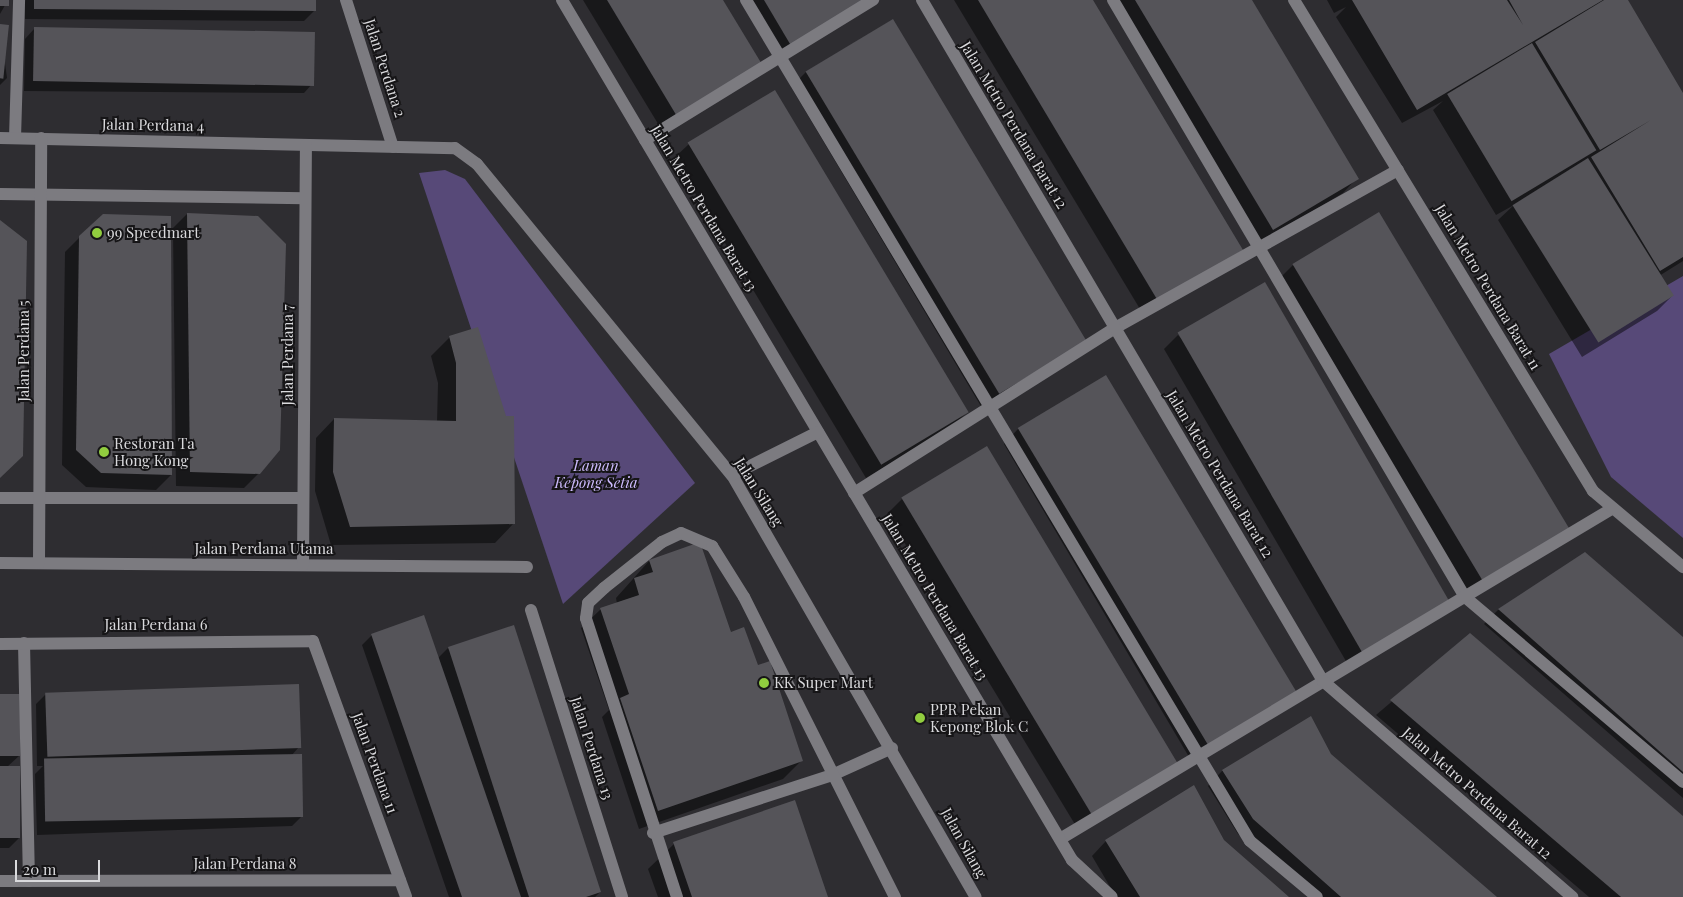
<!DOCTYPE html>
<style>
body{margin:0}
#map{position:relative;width:1683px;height:897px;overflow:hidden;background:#2e2d31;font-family:"Playfair Display",serif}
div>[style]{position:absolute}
.green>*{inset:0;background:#574978}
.shadow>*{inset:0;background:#0007}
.building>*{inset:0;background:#555459;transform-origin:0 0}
.service>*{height:12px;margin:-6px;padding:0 6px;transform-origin:6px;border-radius:6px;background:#7c7b80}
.minor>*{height:12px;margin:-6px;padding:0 6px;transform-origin:6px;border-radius:6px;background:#7c7b80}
.dots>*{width:14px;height:14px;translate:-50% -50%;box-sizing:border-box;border:2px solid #161517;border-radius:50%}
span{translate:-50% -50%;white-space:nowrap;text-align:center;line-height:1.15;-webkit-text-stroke:4px #161517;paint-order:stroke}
.street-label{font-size:15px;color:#dadadd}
.poi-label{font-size:15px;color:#dadadd}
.left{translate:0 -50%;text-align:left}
.park-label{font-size:15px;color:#cdbbfe;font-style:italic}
.scale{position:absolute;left:15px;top:860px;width:85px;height:22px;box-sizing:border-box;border:2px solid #dadadd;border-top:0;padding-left:6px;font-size:15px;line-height:18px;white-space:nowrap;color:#dadadd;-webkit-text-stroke:4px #161517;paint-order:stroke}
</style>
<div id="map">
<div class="green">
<i style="clip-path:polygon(445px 170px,465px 179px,695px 483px,563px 604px,419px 173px)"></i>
<i style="clip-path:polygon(1683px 276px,1683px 538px,1611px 477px,1549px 354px)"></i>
</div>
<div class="shadow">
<i style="clip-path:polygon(0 0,8px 0,0 14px)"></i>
<i style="clip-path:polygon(25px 0,314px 0,314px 11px,304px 21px,25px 19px)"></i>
<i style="clip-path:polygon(583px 0,722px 0,761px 65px,663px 132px)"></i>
<i style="clip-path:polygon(741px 0,874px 0,779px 62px)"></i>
<i style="clip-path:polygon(954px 0,1091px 0,1241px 250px,1143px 314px)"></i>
<i style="clip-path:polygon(1112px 0,1250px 0,1357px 178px,1343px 193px,1258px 244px)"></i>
<i style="clip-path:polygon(1327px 0,1627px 0,1683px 95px,1683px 261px,1659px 276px,1672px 296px,1657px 311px,1582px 357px,1498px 220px,1514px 205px,1496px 215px,1433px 110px,1443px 101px,1402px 123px,1336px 17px,1346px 7px,1334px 13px)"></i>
<i style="clip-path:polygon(892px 20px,1068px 356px,982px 408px,791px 87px,806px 72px)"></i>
<i style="clip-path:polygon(0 26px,7px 78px,0 85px)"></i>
<i style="clip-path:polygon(34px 29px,313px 83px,304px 93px,24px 91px,25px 39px)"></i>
<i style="clip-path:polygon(689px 144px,967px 412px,953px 426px,866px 478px,674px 158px)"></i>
<i style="clip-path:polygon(187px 214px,259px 473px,244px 488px,176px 486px,173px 228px)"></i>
<i style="clip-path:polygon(170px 218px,171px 475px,156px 490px,86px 487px,62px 465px,65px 252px,80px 237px)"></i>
<i style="clip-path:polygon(1293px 265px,1569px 531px,1469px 597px,1278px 280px)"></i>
<i style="clip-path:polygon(1178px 335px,1437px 617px,1350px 668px,1164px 349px)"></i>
<i style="clip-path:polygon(450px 337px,513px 524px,495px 543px,331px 545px,315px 491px,316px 438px,334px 419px,437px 422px,438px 383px,431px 356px)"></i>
<i style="clip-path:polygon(1106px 376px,1280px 709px,1192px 762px,1004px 444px,1018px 429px)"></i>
<i style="clip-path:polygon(902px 499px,1178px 766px,1079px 831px,887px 514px)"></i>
<i style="clip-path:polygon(1585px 553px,1683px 639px,1683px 798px,1484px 624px,1498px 610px)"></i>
<i style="clip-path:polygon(649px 561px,730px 633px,757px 667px,802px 760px,783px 779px,639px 829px,602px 717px,609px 710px,581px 628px,600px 610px,617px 604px,616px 598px)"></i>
<i style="clip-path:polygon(372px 635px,437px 659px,448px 648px,600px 892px,595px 897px,449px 897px,362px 645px)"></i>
<i style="clip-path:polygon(1470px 635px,1683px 817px,1683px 897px,1589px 897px,1376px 715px)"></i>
<i style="clip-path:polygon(0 695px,19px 756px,7px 767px,19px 838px,9px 848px,0 848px)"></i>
<i style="clip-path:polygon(45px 695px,299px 747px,291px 756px,302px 816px,292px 826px,37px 835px,35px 774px,43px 766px,37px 766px,36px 704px)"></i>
<i style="clip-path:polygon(1311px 718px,1330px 755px,1496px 897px,1311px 897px,1238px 834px,1208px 786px,1222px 771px)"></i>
<i style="clip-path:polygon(1106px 841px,1288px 897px,1116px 897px,1092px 856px)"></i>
<i style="clip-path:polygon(674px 844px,826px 897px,658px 897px,648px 869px)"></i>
</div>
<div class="building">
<i style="left:0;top:0;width:9px;height:6px"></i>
<i style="clip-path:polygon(34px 0,316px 0,316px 11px,34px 9px)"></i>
<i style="clip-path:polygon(607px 0,723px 0,763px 66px,678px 118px)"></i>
<i style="clip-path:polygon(764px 0,874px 0,793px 49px)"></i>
<i style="clip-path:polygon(978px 0,1093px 0,1243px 250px,1158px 301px)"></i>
<i style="clip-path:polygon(1135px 0,1252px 0,1359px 179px,1273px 230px)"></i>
<i style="clip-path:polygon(1352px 0,1507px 0,1523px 25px,1509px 0,1603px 0,1417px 110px)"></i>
<i style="clip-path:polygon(1604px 0,1628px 0,1683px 93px,1683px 257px,1660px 271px,1591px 157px,1651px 120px,1600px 150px,1535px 42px)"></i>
<i style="left:893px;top:19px;width:376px;height:102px;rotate:59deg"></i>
<i style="left:0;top:24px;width:9px;height:54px;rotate:6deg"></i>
<i style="left:34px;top:27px;width:281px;height:54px;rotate:1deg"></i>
<i style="left:1532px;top:43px;width:125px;height:99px;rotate:59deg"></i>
<i style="left:775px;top:90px;width:376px;height:102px;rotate:59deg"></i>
<i style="left:1588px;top:158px;width:162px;height:89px;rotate:58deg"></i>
<i style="left:1379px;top:212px;width:372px;height:101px;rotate:59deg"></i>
<i style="clip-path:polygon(187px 213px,258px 216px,286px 244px,280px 450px,260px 474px,190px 472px)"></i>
<i style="clip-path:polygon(103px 214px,171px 216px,172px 475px,101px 473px,76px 450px,79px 236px)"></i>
<i style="clip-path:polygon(0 220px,27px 241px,23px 456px,0 478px)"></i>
<i style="left:1265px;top:282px;width:372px;height:101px;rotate:60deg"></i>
<i style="clip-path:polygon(478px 327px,506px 416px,514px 416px,515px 524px,350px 527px,333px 472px,334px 418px,456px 421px,456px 363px,449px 336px)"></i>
<i style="left:1106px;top:375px;width:372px;height:103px;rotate:59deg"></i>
<i style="left:987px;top:446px;width:373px;height:100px;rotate:59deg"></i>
<i style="clip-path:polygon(700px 542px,731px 632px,744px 627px,758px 665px,770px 661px,803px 761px,658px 811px,620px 698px,629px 694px,600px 608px,639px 595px,634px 578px,653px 572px,649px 560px)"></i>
<i style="clip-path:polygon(1585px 552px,1683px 637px,1683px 772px,1498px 609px)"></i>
<i style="clip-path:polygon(424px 615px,460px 719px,521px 897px,462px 897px,437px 825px,371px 634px)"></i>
<i style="clip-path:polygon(514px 625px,601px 892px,586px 897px,529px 897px,448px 647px)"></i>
<i style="clip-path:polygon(1470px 633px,1683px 816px,1683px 897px,1621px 897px,1390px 700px)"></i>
<i style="left:299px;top:684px;width:64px;height:254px;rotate:88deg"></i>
<i style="left:0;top:694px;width:20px;height:62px"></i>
<i style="clip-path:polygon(1311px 716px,1331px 754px,1497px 897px,1341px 897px,1253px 819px,1222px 770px)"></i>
<i style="left:302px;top:754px;width:63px;height:258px;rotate:89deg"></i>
<i style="left:0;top:766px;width:20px;height:72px"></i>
<i style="clip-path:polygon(1194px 785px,1224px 840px,1289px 897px,1140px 897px,1105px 840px)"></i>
<i style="clip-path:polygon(795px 800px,828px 897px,692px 897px,673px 842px)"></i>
</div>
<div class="service">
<i style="left:746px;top:0;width:980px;rotate:59.07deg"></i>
<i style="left:1250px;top:841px;width:87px;rotate:39.9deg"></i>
<i style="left:1113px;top:0;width:693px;rotate:59.48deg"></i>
<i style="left:1465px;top:597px;width:286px;rotate:40.3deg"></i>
<i style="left:15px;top:138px;width:138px;rotate:-88.3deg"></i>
<i style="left:645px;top:140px;width:268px;rotate:-31.6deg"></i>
<i style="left:854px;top:493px;width:309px;rotate:-32.3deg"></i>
<i style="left:1115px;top:328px;width:324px;rotate:-29.2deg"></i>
<i style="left:24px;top:643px;width:238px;rotate:88.8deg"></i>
<i style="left:653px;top:833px;width:186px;rotate:-17.9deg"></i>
<i style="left:830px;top:776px;width:68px;rotate:-24.3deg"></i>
<i style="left:1060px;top:839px;width:644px;rotate:-30.9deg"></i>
<i style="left:677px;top:897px;width:293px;rotate:-108.1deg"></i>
<i style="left:586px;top:618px;width:15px;rotate:-82deg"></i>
<i style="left:588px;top:603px;width:22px;rotate:-43deg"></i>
<i style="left:604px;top:588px;width:74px;rotate:-38.4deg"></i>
<i style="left:662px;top:542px;width:21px;rotate:-25deg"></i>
<i style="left:681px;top:533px;width:34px;rotate:23deg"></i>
<i style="left:712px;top:546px;width:60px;rotate:57.9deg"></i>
<i style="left:744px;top:597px;width:336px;rotate:63.3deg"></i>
</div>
<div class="minor">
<i style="left:346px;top:0;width:154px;rotate:72.3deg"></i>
<i style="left:562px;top:0;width:1000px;rotate:59.33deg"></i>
<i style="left:1072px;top:860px;width:54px;rotate:42.8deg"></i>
<i style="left:922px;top:0;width:790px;rotate:59.51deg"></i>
<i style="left:1323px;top:681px;width:330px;rotate:40.9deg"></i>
<i style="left:1294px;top:0;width:575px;rotate:58.66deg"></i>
<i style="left:1593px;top:491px;width:118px;rotate:40.2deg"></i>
<i style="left:0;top:138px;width:455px;rotate:1.3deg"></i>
<i style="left:455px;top:148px;width:27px;rotate:36deg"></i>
<i style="left:477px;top:164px;width:402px;rotate:50.7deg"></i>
<i style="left:732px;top:475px;width:487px;rotate:60deg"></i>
<i style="left:0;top:194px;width:305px;rotate:0.8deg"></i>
<i style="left:732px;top:475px;width:96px;rotate:-26.6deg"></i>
<i style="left:0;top:498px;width:303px"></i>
<i style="left:0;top:563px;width:527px;rotate:0.43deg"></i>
<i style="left:39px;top:563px;width:425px;rotate:-89.7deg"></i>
<i style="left:303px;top:565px;width:420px;rotate:-89.6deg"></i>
<i style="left:531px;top:610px;width:301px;rotate:72.4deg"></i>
<i style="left:0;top:644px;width:313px;rotate:-0.5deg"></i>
<i style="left:313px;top:641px;width:272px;rotate:70deg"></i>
<i style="left:0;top:881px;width:400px;rotate:-0.1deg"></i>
</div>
<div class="dots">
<i style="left:97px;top:233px;background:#91cd3f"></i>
<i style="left:104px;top:452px;background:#91cd3f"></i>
<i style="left:764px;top:683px;background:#91cd3f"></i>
<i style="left:920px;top:718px;background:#91cd3f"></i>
</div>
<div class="street-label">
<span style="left:385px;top:68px;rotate:72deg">Jalan Perdana 2</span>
<span style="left:153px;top:125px;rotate:1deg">Jalan Perdana 4</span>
<span style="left:1014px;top:125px;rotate:59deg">Jalan Metro Perdana Barat 12</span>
<span style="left:704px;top:208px;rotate:59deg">Jalan Metro Perdana Barat 13</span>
<span style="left:1488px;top:287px;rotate:59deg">Jalan Metro Perdana Barat 11</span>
<span style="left:24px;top:351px;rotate:-90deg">Jalan Perdana 5</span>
<span style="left:288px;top:355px;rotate:-90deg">Jalan Perdana 7</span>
<span style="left:1220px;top:474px;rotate:59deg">Jalan Metro Perdana Barat 12</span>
<span style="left:759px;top:492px;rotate:58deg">Jalan Silang</span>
<span style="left:264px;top:549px">Jalan Perdana Utama</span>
<span style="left:935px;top:597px;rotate:59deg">Jalan Metro Perdana Barat 13</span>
<span style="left:156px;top:625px">Jalan Perdana 6</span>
<span style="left:592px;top:748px;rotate:72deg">Jalan Perdana 13</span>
<span style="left:375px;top:763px;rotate:70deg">Jalan Perdana 11</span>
<span style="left:1477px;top:793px;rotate:41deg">Jalan Metro Perdana Barat 12</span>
<span style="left:964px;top:843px;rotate:61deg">Jalan Silang</span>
<span style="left:245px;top:864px">Jalan Perdana 8</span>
</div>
<div class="poi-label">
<span class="left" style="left:107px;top:233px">99 Speedmart</span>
<span class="left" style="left:114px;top:452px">Restoran Ta<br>Hong Kong</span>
<span class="left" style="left:774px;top:683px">KK Super Mart</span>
<span class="left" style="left:930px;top:718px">PPR Pekan<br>Kepong Blok C</span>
</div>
<div class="park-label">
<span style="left:596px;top:474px">Laman<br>Kepong Setia</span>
</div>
<div class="scale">20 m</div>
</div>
